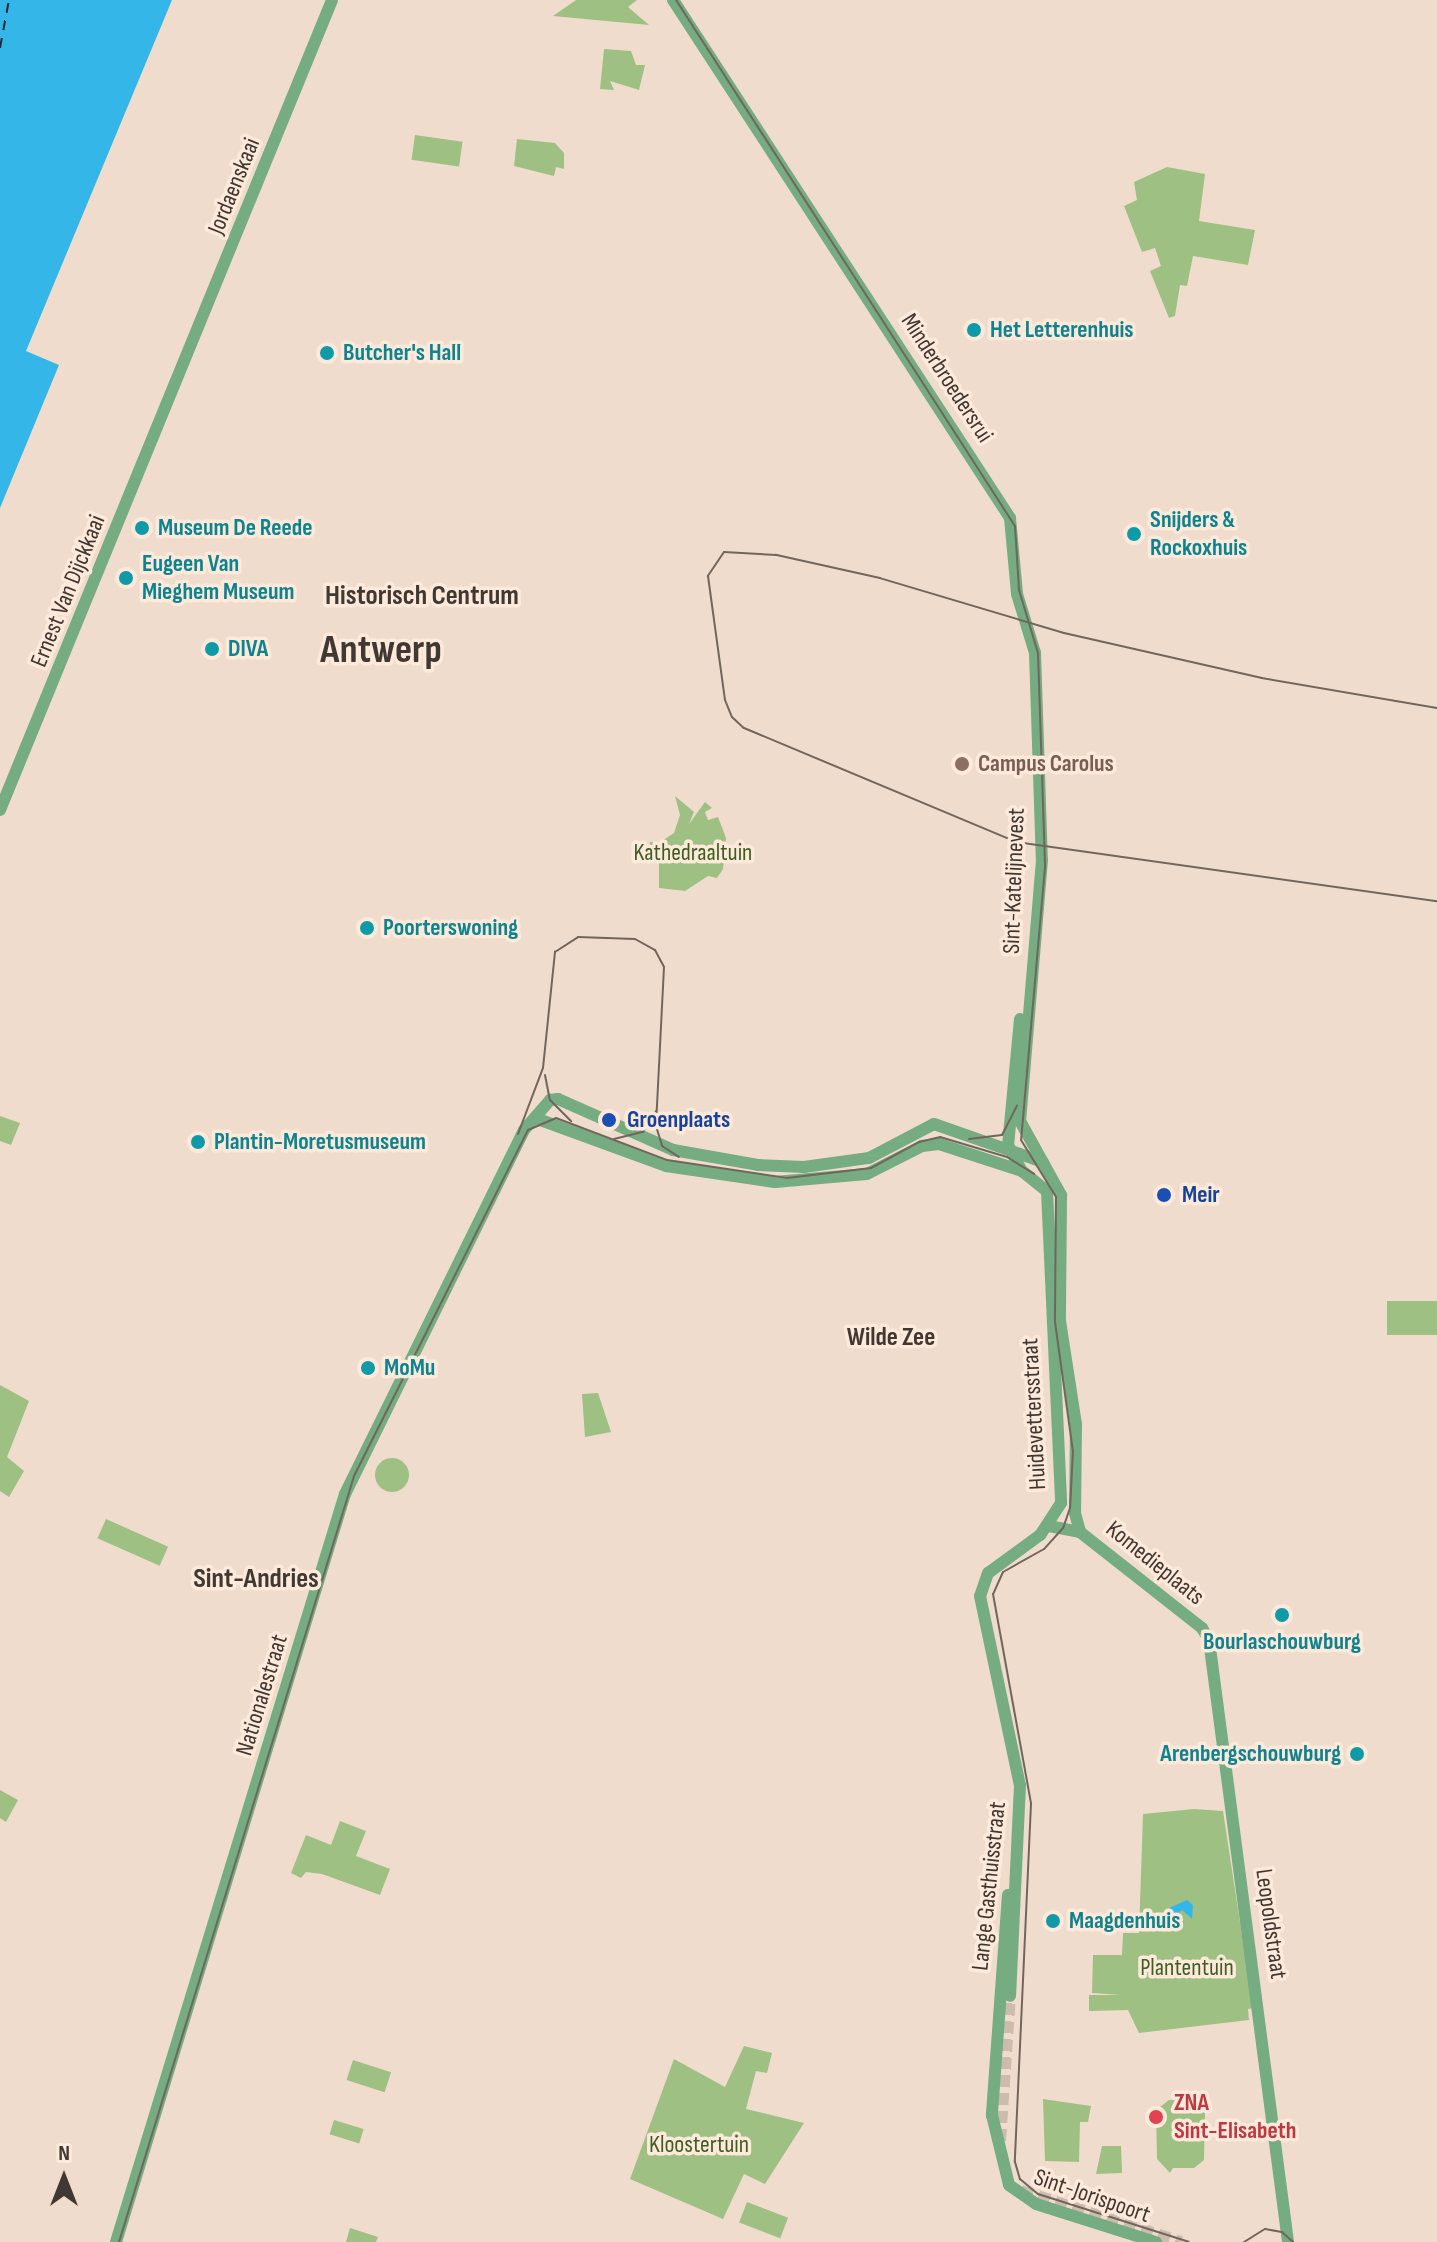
<!DOCTYPE html>
<style>
body{margin:0}
#map{position:relative;width:1437px;height:2242px;overflow:hidden;background:#f0dccd;font-family:"Sofia Sans Condensed",sans-serif}
div>[style]{position:absolute}
.green>*{inset:0;background:#9ec083;transform-origin:0 0}
.round{border-radius:50%}
.water>*{inset:0;background:#34b7e8}
.ferry>*{height:2px;margin-top:-1px;transform-origin:0;background:repeating-linear-gradient(90deg,#182d37 0 10px,transparent 0 18px)}
.minor-tunnel>*{height:12px;margin-top:-6px;transform-origin:0;background:repeating-linear-gradient(90deg,#cdbbae 0 12px,transparent 0 18px)}
.minor>*{height:12px;margin:-6px;padding:0 6px;transform-origin:6px;border-radius:6px;background:#75ac81}
.tram>*{height:2px;margin:-1px;padding:0 1px;transform-origin:1px;border-radius:1px;background:#71665d}
.dots>*{width:22px;height:22px;translate:-50% -50%;box-sizing:border-box;border:4px solid #fee9da;border-radius:50%}
span{translate:-50% -50%;white-space:nowrap;text-align:center;line-height:1.15;-webkit-text-stroke:7px #fee9da;paint-order:stroke}
.street-label{font-size:24px;color:#403832}
.culture-label{font-size:24px;color:#0d838f;font-weight:700}
.left{translate:0 -50%;text-align:left}
.right{translate:-100% -50%;text-align:right}
.education-label{font-size:24px;color:#785e54;font-weight:700}
.park-label{font-size:24px;color:#3e5d21}
.transit-label{font-size:24px;color:#164399;font-weight:700}
.health-label{font-size:24px;color:#be3a42;font-weight:700}
.neighbourhood-label{font-size:26px;color:#403832;font-weight:700}
.quarter-label{font-size:28px;color:#403832;font-weight:700}
.town-label{font-size:40px;color:#403832;font-weight:700}
.north{position:absolute;left:24px;top:2138px;width:80px;height:80px;-webkit-text-stroke:6px #fee9da;paint-order:stroke;rotate:0deg;font-size:22px;font-weight:700;line-height:32px;text-align:center;color:#403832}
.north::after{content:'';display:block;margin:auto;width:28px;height:36px;background:#403832;clip-path:polygon(50% 0,100% 100%,50% 72%,0 100%)}
</style>
<div id="map">
<div class="green">
<i style="clip-path:polygon(576px 0,637px 0,628px 7px,649px 25px,553px 16px)"></i>
<i style="clip-path:polygon(604px 49px,631px 51px,636px 65px,645px 65px,639px 90px,610px 81px,614px 90px,600px 89px)"></i>
<i style="left:415px;top:135px;width:48px;height:25px;rotate:8deg"></i>
<i style="clip-path:polygon(517px 139px,555px 143px,564px 153px,564px 169px,556px 167px,554px 176px,514px 166px)"></i>
<i style="clip-path:polygon(1167px 167px,1205px 174px,1199px 221px,1255px 230px,1248px 265px,1193px 256px,1187px 286px,1180px 285px,1175px 316px,1169px 318px,1150px 271px,1161px 266px,1155px 248px,1142px 252px,1124px 206px,1137px 200px,1134px 182px)"></i>
<i style="clip-path:polygon(675px 796px,694px 812px,689px 824px,705px 802px,712px 808px,705px 812px,708px 820px,718px 817px,726px 838px,723px 869px,717px 878px,708px 876px,685px 891px,659px 888px,659px 850px,649px 848px,650px 842px,659px 843px,674px 833px,680px 815px)"></i>
<i style="clip-path:polygon(0 1116px,20px 1123px,11px 1145px,0 1141px)"></i>
<i style="left:1437px;top:1301px;width:34px;height:50px;rotate:90deg"></i>
<i style="clip-path:polygon(0 1385px,29px 1401px,7px 1457px,24px 1471px,9px 1497px,0 1491px)"></i>
<i style="clip-path:polygon(598px 1393px,611px 1432px,585px 1437px,582px 1394px)"></i>
<i class="round" style="left:375px;top:1458px;width:34px;height:34px"></i>
<i style="left:106px;top:1519px;width:68px;height:21px;rotate:24deg"></i>
<i style="clip-path:polygon(0 1790px,18px 1800px,6px 1822px,0 1818px)"></i>
<i style="clip-path:polygon(1194px 1809px,1223px 1811px,1253px 2008px,1248px 2009px,1249px 2020px,1139px 2033px,1128px 2010px,1089px 2011px,1089px 1995px,1121px 1995px,1092px 1993px,1093px 1955px,1122px 1955px,1123px 1933px,1139px 1933px,1143px 1814px)"></i>
<i style="clip-path:polygon(340px 1821px,366px 1831px,356px 1856px,390px 1869px,380px 1895px,322px 1874px,306px 1872px,301px 1878px,291px 1873px,306px 1835px,331px 1845px)"></i>
<i style="clip-path:polygon(744px 2046px,772px 2053px,767px 2073px,756px 2071px,746px 2109px,804px 2123px,765px 2184px,744px 2174px,723px 2219px,630px 2179px,674px 2059px,725px 2087px)"></i>
<i style="left:353px;top:2060px;width:40px;height:21px;rotate:18deg"></i>
<i style="clip-path:polygon(1043px 2099px,1091px 2106px,1088px 2122px,1080px 2122px,1079px 2162px,1045px 2161px)"></i>
<i style="clip-path:polygon(1190px 2099px,1205px 2111px,1204px 2160px,1194px 2168px,1173px 2168px,1170px 2173px,1157px 2159px,1156px 2110px,1169px 2100px)"></i>
<i style="left:334px;top:2120px;width:31px;height:15px;rotate:17deg"></i>
<i style="clip-path:polygon(1102px 2146px,1121px 2146px,1122px 2173px,1096px 2174px)"></i>
<i style="left:747px;top:2202px;width:44px;height:22px;rotate:21deg"></i>
<i style="clip-path:polygon(350px 2228px,378px 2237px,376px 2242px,346px 2242px)"></i>
</div>
<div class="water">
<i style="clip-path:polygon(0 0,172px 0,26px 351px,59px 365px,0 508px)"></i>
<i style="clip-path:polygon(1187px 1900px,1193px 1905px,1192px 1919px,1182px 1910px,1172px 1918px,1184px 1922px,1179px 1931px,1164px 1926px,1169px 1908px)"></i>
</div>
<div class="ferry">
<i style="left:0;top:48px;width:49px;rotate:-79.4deg"></i>
</div>
<div class="minor-tunnel">
<i style="left:1000px;top:2141px;width:145px;rotate:-86.1deg"></i>
<i style="left:1021px;top:2191px;width:168px;rotate:17.7deg"></i>
</div>
<div class="minor">
<i style="left:673px;top:0;width:618px;rotate:56.95deg"></i>
<i style="left:1010px;top:518px;width:76px;rotate:84.7deg"></i>
<i style="left:1017px;top:594px;width:62px;rotate:73deg"></i>
<i style="left:1035px;top:653px;width:207px;rotate:88.1deg"></i>
<i style="left:1042px;top:860px;width:262px;rotate:94.8deg"></i>
<i style="left:1020px;top:1121px;width:85px;rotate:61deg"></i>
<i style="left:1061px;top:1195px;width:126px;rotate:90.5deg"></i>
<i style="left:1060px;top:1321px;width:104px;rotate:81.2deg"></i>
<i style="left:1076px;top:1424px;width:89px;rotate:90.6deg"></i>
<i style="left:1075px;top:1513px;width:20px;rotate:75deg"></i>
<i style="left:0;top:810px;width:875px;rotate:-67.71deg"></i>
<i style="left:1020px;top:1019px;width:127px;rotate:95.4deg"></i>
<i style="left:1008px;top:1145px;width:30px;rotate:62deg"></i>
<i style="left:535px;top:1118px;width:140px;rotate:20.1deg"></i>
<i style="left:666px;top:1166px;width:110px;rotate:8.4deg"></i>
<i style="left:775px;top:1182px;width:92px;rotate:-5deg"></i>
<i style="left:867px;top:1174px;width:62px;rotate:-27deg"></i>
<i style="left:922px;top:1146px;width:17px;rotate:-7deg"></i>
<i style="left:939px;top:1144px;width:87px;rotate:18deg"></i>
<i style="left:1022px;top:1171px;width:32px;rotate:39deg"></i>
<i style="left:1047px;top:1191px;width:312px;rotate:87.4deg"></i>
<i style="left:1061px;top:1503px;width:38px;rotate:123deg"></i>
<i style="left:1040px;top:1535px;width:64px;rotate:143.8deg"></i>
<i style="left:988px;top:1573px;width:24px;rotate:109deg"></i>
<i style="left:980px;top:1596px;width:193px;rotate:78.1deg"></i>
<i style="left:1020px;top:1785px;width:211px;rotate:92.7deg"></i>
<i style="left:1049px;top:1526px;width:32px;rotate:11deg"></i>
<i style="left:1080px;top:1532px;width:155px;rotate:38.2deg"></i>
<i style="left:1202px;top:1628px;width:14px;rotate:60deg"></i>
<i style="left:1209px;top:1640px;width:607px;rotate:82.52deg"></i>
<i style="left:1008px;top:1895px;width:221px;rotate:94.2deg"></i>
<i style="left:992px;top:2115px;width:72px;rotate:76.3deg"></i>
<i style="left:1009px;top:2185px;width:33px;rotate:35deg"></i>
<i style="left:1036px;top:2204px;width:126px;rotate:17.6deg"></i>
<i style="left:116px;top:2242px;width:782px;rotate:-72.98deg"></i>
<i style="left:345px;top:1494px;width:406px;rotate:-63.8deg"></i>
<i style="left:524px;top:1130px;width:40px;rotate:-49deg"></i>
<i style="left:550px;top:1100px;width:8px;rotate:-7deg"></i>
<i style="left:558px;top:1099px;width:126px;rotate:23.9deg"></i>
<i style="left:673px;top:1150px;width:86px;rotate:10deg"></i>
<i style="left:758px;top:1165px;width:46px;rotate:2.5deg"></i>
<i style="left:804px;top:1167px;width:66px;rotate:-7.9deg"></i>
<i style="left:869px;top:1158px;width:73px;rotate:-27.6deg"></i>
<i style="left:934px;top:1124px;width:115px;rotate:19.2deg"></i>
</div>
<div class="tram">
<i style="left:676px;top:0;width:626px;rotate:57.2deg"></i>
<i style="left:1015px;top:526px;width:64px;rotate:86.4deg"></i>
<i style="left:1019px;top:590px;width:66px;rotate:73.2deg"></i>
<i style="left:1038px;top:653px;width:214px;rotate:88.1deg"></i>
<i style="left:1045px;top:867px;width:274px;rotate:95deg"></i>
<i style="left:1021px;top:1140px;width:67px;rotate:58.4deg"></i>
<i style="left:1056px;top:1197px;width:125px;rotate:90.5deg"></i>
<i style="left:1055px;top:1322px;width:130px;rotate:82.1deg"></i>
<i style="left:1073px;top:1451px;width:57px;rotate:93deg"></i>
<i style="left:1070px;top:1508px;width:21px;rotate:109deg"></i>
<i style="left:1063px;top:1528px;width:28px;rotate:132deg"></i>
<i style="left:1044px;top:1549px;width:47px;rotate:150.7deg"></i>
<i style="left:1003px;top:1572px;width:24px;rotate:114deg"></i>
<i style="left:993px;top:1594px;width:213px;rotate:79.7deg"></i>
<i style="left:1031px;top:1804px;width:358px;rotate:92.6deg"></i>
<i style="left:1015px;top:2162px;width:18px;rotate:74deg"></i>
<i style="left:1020px;top:2179px;width:23px;rotate:40deg"></i>
<i style="left:1038px;top:2194px;width:158px;rotate:17.6deg"></i>
<i style="left:1437px;top:708px;width:178px;rotate:-170.3deg"></i>
<i style="left:1262px;top:678px;width:203px;rotate:-167.2deg"></i>
<i style="left:1064px;top:633px;width:192px;rotate:-163.4deg"></i>
<i style="left:880px;top:578px;width:107px;rotate:-167.5deg"></i>
<i style="left:776px;top:555px;width:52px;rotate:-176.7deg"></i>
<i style="left:724px;top:552px;width:29px;rotate:124deg"></i>
<i style="left:708px;top:576px;width:125px;rotate:82.2deg"></i>
<i style="left:725px;top:700px;width:18px;rotate:68deg"></i>
<i style="left:732px;top:717px;width:16px;rotate:43deg"></i>
<i style="left:744px;top:728px;width:295px;rotate:22.7deg"></i>
<i style="left:1016px;top:842px;width:425px;rotate:8deg"></i>
<i style="left:545px;top:1075px;width:25px;rotate:79deg"></i>
<i style="left:550px;top:1100px;width:30px;rotate:45deg"></i>
<i style="left:518px;top:1134px;width:71px;rotate:-69.3deg"></i>
<i style="left:543px;top:1068px;width:117px;rotate:-84.1deg"></i>
<i style="left:555px;top:952px;width:27px;rotate:-33deg"></i>
<i style="left:578px;top:937px;width:57px;rotate:2deg"></i>
<i style="left:635px;top:939px;width:23px;rotate:29deg"></i>
<i style="left:655px;top:950px;width:19px;rotate:62deg"></i>
<i style="left:664px;top:967px;width:159px;rotate:92.9deg"></i>
<i style="left:656px;top:1126px;width:21px;rotate:73deg"></i>
<i style="left:662px;top:1146px;width:20px;rotate:33deg"></i>
<i style="left:614px;top:1139px;width:30px;rotate:-14deg"></i>
<i style="left:643px;top:1132px;width:25px;rotate:-58deg"></i>
<i style="left:969px;top:1139px;width:33px;rotate:-7deg"></i>
<i style="left:1002px;top:1135px;width:33px;rotate:-63deg"></i>
<i style="left:119px;top:2242px;width:801px;rotate:-72.94deg"></i>
<i style="left:354px;top:1476px;width:387px;rotate:-63.3deg"></i>
<i style="left:528px;top:1130px;width:30px;rotate:-23deg"></i>
<i style="left:556px;top:1118px;width:119px;rotate:20.7deg"></i>
<i style="left:667px;top:1160px;width:121px;rotate:8.5deg"></i>
<i style="left:787px;top:1178px;width:85px;rotate:-6.8deg"></i>
<i style="left:871px;top:1168px;width:55px;rotate:-28.4deg"></i>
<i style="left:919px;top:1142px;width:22px;rotate:-13deg"></i>
<i style="left:940px;top:1137px;width:70px;rotate:16.6deg"></i>
<i style="left:1007px;top:1157px;width:32px;rotate:32deg"></i>
<i style="left:1244px;top:2242px;width:25px;rotate:-32deg"></i>
<i style="left:1265px;top:2229px;width:17px;rotate:10deg"></i>
<i style="left:1282px;top:2232px;width:15px;rotate:42deg"></i>
</div>
<div class="dots">
<i style="left:974px;top:330px;background:#0f9aa8"></i>
<i style="left:327px;top:353px;background:#0f9aa8"></i>
<i style="left:142px;top:528px;background:#0f9aa8"></i>
<i style="left:1134px;top:534px;background:#0f9aa8"></i>
<i style="left:126px;top:578px;background:#0f9aa8"></i>
<i style="left:212px;top:649px;background:#0f9aa8"></i>
<i style="left:962px;top:764px;background:#8d6e63"></i>
<i style="left:367px;top:928px;background:#0f9aa8"></i>
<i style="left:609px;top:1120px;background:#1a4fb4"></i>
<i style="left:198px;top:1142px;background:#0f9aa8"></i>
<i style="left:1164px;top:1195px;background:#1a4fb4"></i>
<i style="left:368px;top:1368px;background:#0f9aa8"></i>
<i style="left:1282px;top:1615px;background:#0f9aa8"></i>
<i style="left:1357px;top:1754px;background:#0f9aa8"></i>
<i style="left:1053px;top:1921px;background:#0f9aa8"></i>
<i style="left:1156px;top:2117px;background:#e0444e"></i>
</div>
<div class="street-label">
<span style="left:234px;top:186px;rotate:-68deg">Jordaenskaai</span>
<span style="left:947px;top:378px;rotate:57deg">Minderbroedersrui</span>
<span style="left:68px;top:591px;rotate:-68deg">Ernest Van Dijckkaai</span>
<span style="left:1014px;top:881px;rotate:-88deg">Sint-Katelijnevest</span>
<span style="left:1034px;top:1414px;rotate:-93deg">Huidevettersstraat</span>
<span style="left:1155px;top:1563px;rotate:39deg">Komedieplaats</span>
<span style="left:262px;top:1695px;rotate:-73deg">Nationalestraat</span>
<span style="left:989px;top:1886px;rotate:-84deg">Lange Gasthuisstraat</span>
<span style="left:1271px;top:1924px;rotate:82deg">Leopoldstraat</span>
<span style="left:1092px;top:2196px;rotate:19deg">Sint-Jorispoort</span>
</div>
<div class="culture-label">
<span class="left" style="left:990px;top:330px">Het Letterenhuis</span>
<span class="left" style="left:343px;top:353px">Butcher's Hall</span>
<span class="left" style="left:1150px;top:534px">Snijders &amp;<br>Rockoxhuis</span>
<span class="left" style="left:158px;top:528px">Museum De Reede</span>
<span class="left" style="left:142px;top:578px">Eugeen Van<br>Mieghem Museum</span>
<span class="left" style="left:228px;top:649px">DIVA</span>
<span class="left" style="left:383px;top:928px">Poorterswoning</span>
<span class="left" style="left:214px;top:1142px">Plantin-Moretusmuseum</span>
<span class="left" style="left:384px;top:1368px">MoMu</span>
<span style="left:1282px;top:1642px">Bourlaschouwburg</span>
<span class="right" style="left:1341px;top:1754px">Arenbergschouwburg</span>
<span class="left" style="left:1069px;top:1921px">Maagdenhuis</span>
</div>
<div class="education-label">
<span class="left" style="left:978px;top:764px">Campus Carolus</span>
</div>
<div class="park-label">
<span style="left:693px;top:853px">Kathedraaltuin</span>
<span style="left:1187px;top:1968px">Plantentuin</span>
<span style="left:699px;top:2145px">Kloostertuin</span>
</div>
<div class="transit-label">
<span class="left" style="left:627px;top:1120px">Groenplaats</span>
<span class="left" style="left:1182px;top:1195px">Meir</span>
</div>
<div class="health-label">
<span class="left" style="left:1174px;top:2117px">ZNA<br>Sint-Elisabeth</span>
</div>
<div class="neighbourhood-label">
<span style="left:891px;top:1338px">Wilde Zee</span>
</div>
<div class="quarter-label">
<span style="left:422px;top:596px">Historisch Centrum</span>
<span style="left:256px;top:1579px">Sint-Andries</span>
</div>
<div class="town-label">
<span style="left:381px;top:650px">Antwerp</span>
</div>
<div class="north">N</div>
</div>
